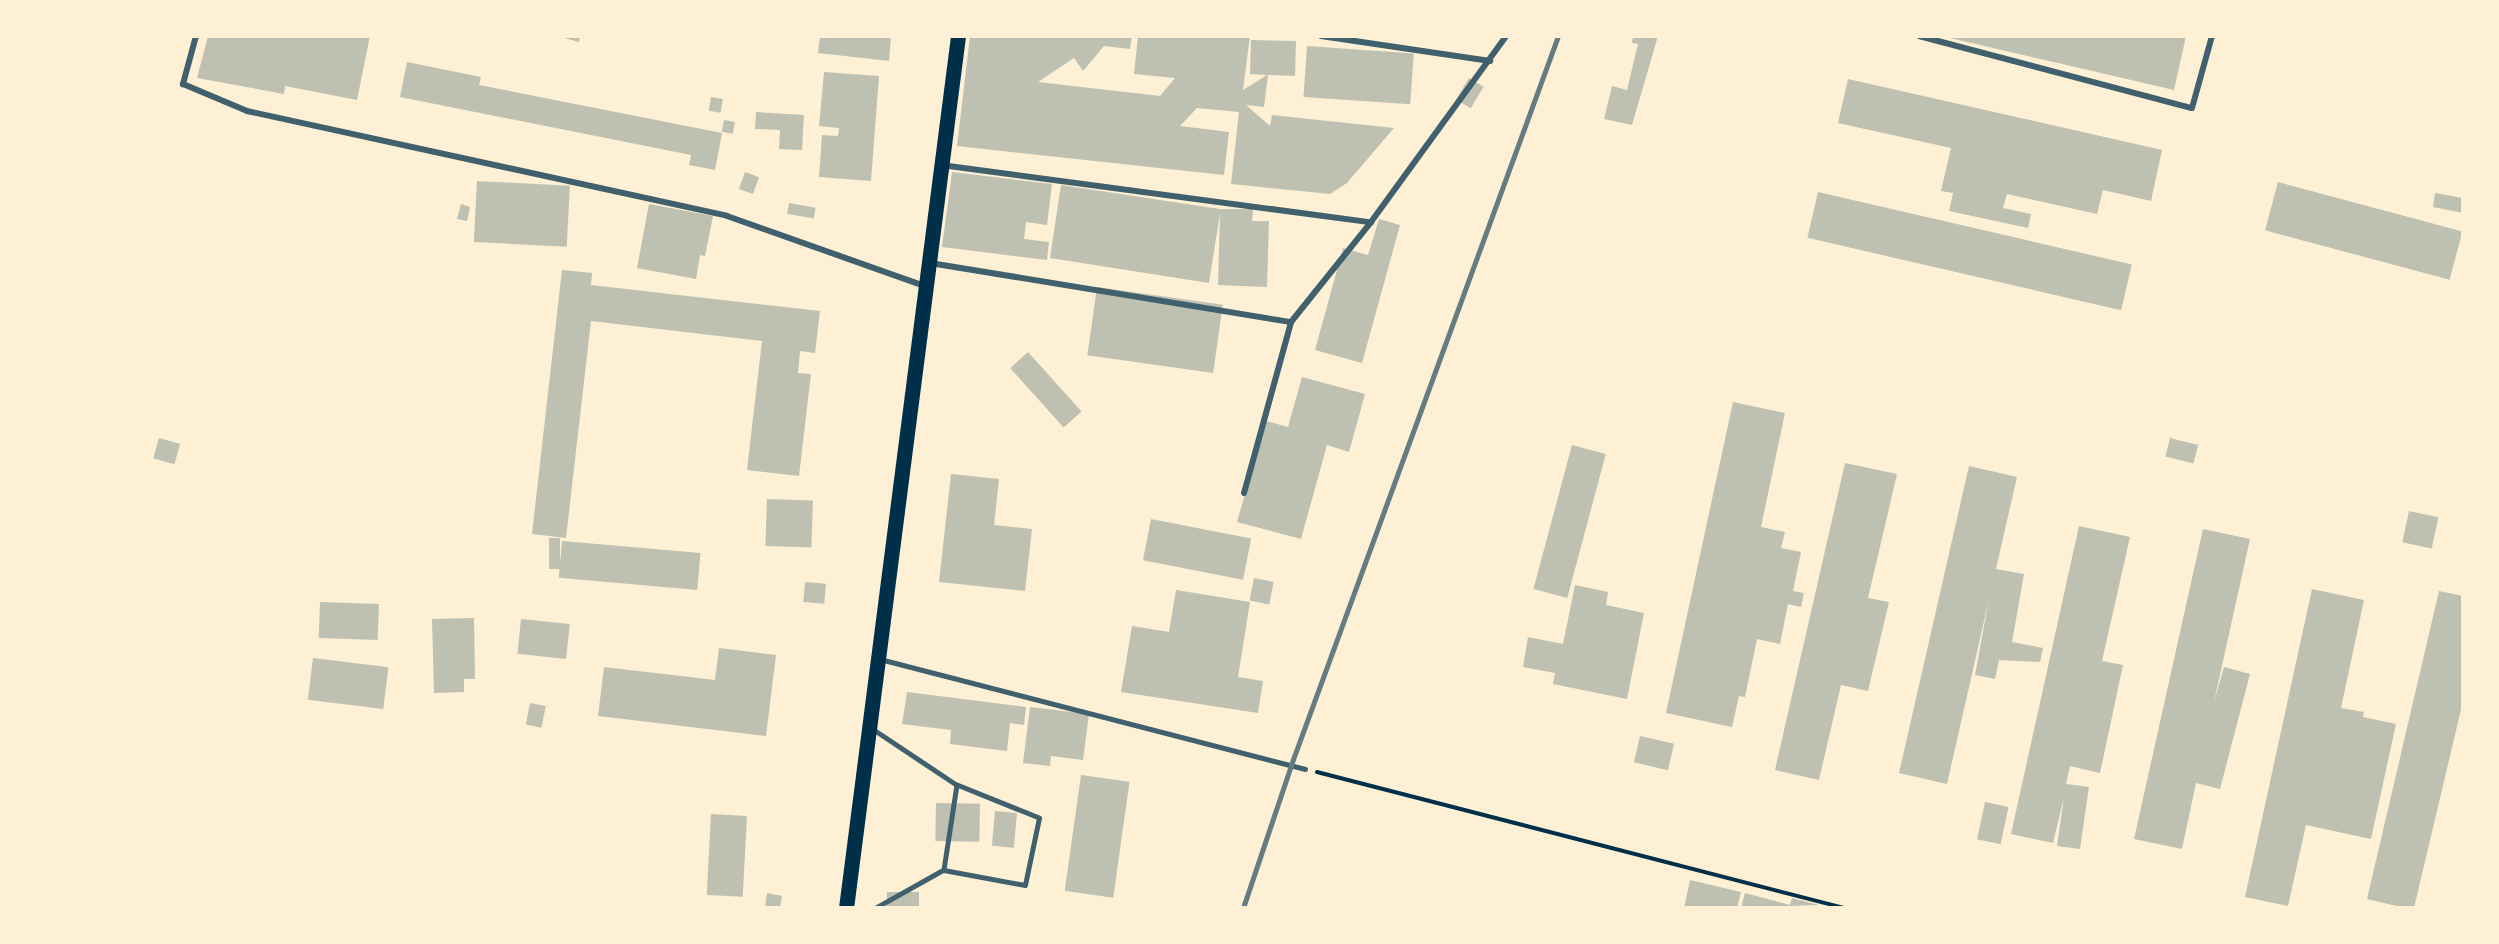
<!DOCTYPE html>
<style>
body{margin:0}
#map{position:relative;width:2499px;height:944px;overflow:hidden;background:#fdf0d5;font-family:"Varela Round",sans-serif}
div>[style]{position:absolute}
.building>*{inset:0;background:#bec0b2;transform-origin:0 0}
.path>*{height:4px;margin:-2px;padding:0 2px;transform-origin:2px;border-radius:2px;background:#003049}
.service>*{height:4.5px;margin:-2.25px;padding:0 2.25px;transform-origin:2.25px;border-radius:2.25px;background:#3f606c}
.minor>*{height:6px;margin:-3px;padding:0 3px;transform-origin:3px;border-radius:3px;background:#3f606c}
.primary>*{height:15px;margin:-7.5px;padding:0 7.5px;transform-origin:7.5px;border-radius:7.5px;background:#003049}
.rail>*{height:4.5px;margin:-2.25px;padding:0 2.25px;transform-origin:2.25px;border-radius:2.25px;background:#657d81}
span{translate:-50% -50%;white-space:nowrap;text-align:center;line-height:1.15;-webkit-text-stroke:6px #fdf0d5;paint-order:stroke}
.frame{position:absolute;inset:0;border:38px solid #fdf0d5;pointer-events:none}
</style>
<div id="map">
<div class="building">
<i style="clip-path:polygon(208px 36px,370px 36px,357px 100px,285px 86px,284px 94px,197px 78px)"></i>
<i style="clip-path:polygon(557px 36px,580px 36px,579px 42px)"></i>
<i style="clip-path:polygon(820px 36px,891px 36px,889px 61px,818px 53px)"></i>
<i style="clip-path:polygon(970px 36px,1132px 36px,1130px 49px,1104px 46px,1083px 71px,1074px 58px,1038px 82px,1160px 96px,1175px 78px,1134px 74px,1138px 36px,1250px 36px,1243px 90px,1267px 75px,1250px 74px,1251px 40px,1296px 41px,1295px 76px,1268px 75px,1264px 107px,1246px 105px,1270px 126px,1272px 115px,1394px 128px,1347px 183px,1330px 194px,1231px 184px,1239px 112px,1197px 108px,1180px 126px,1229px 132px,1224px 175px,957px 146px)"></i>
<i style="clip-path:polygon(1633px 36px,1658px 36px,1632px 125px,1604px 119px,1612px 86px,1627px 90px,1638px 44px,1632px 43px)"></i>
<i style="clip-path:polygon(1941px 36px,2186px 36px,2174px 90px)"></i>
<i style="left:1307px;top:46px;width:107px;height:51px;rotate:4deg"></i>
<i style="clip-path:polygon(407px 62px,481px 77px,479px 85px,722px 133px,715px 170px,689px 165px,691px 155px,400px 97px)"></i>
<i style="clip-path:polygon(824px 72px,879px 76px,871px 181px,819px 177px,822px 135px,838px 136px,839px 128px,819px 126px)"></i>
<i style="left:1469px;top:78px;width:17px;height:25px;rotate:31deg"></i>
<i style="clip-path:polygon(1848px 79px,2162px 150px,2151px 201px,2103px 190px,2097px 214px,2007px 194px,2003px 208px,2031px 214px,2028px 228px,1949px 211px,1953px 193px,1941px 191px,1951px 148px,1838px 123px)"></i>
<i style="left:711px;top:97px;width:12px;height:14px;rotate:9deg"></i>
<i style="clip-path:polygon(756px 112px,804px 115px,802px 150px,779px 149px,780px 130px,755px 129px)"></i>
<i style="left:724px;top:120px;width:11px;height:12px;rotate:10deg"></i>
<i style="left:745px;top:172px;width:15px;height:18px;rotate:20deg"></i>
<i style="clip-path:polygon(952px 172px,1052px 184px,1047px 225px,1026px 222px,1024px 239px,1049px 242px,1047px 260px,942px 247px)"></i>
<i style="left:477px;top:181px;width:93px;height:61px;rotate:3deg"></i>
<i style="left:2278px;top:182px;width:191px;height:50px;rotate:15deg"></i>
<i style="clip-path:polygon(1061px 185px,1220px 209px,1253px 209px,1252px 221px,1269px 221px,1267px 287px,1218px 285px,1220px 213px,1209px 283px,1050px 258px)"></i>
<i style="left:1818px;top:192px;width:322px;height:47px;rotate:13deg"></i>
<i style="clip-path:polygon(2435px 193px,2463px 198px,2463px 213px,2433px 207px)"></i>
<i style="left:789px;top:203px;width:27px;height:11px;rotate:10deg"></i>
<i style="clip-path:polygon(461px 204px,470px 207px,467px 221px,457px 219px)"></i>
<i style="clip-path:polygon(649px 204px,713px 216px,705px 256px,700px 255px,696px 279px,637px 268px)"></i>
<i style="clip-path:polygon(1379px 219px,1400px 225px,1362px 363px,1315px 350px,1343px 248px,1368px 255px)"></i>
<i style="clip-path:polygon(562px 270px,592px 273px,591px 285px,820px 311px,815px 353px,800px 351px,798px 373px,811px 374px,799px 476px,747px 470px,762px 341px,591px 321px,566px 538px,532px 534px)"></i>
<i style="left:1097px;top:287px;width:127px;height:69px;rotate:8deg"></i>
<i style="left:1028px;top:352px;width:80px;height:24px;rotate:48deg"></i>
<i style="clip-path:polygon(1302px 377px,1365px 394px,1349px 452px,1327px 445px,1301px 539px,1237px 522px,1266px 421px,1288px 427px)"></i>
<i style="clip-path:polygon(1733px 402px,1785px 413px,1761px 527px,1785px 532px,1781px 548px,1801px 552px,1793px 591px,1804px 593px,1801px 607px,1788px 604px,1780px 644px,1757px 639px,1745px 697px,1739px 696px,1732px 727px,1666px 713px)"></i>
<i style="left:159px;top:438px;width:22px;height:21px;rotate:16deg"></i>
<i style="left:2170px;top:438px;width:29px;height:19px;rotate:14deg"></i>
<i style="left:1572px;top:445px;width:35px;height:149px;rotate:15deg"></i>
<i style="clip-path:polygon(1845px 463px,1897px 474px,1868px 598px,1889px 602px,1868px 691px,1841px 685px,1819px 780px,1775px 770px)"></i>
<i style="clip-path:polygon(1969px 466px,2017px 477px,1996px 569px,2024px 574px,2012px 642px,2043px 648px,2040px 662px,1999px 660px,1995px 679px,1975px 675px,1989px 599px,1947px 784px,1899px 773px)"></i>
<i style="clip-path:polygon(951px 474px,999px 479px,994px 525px,1032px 529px,1025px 591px,939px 582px)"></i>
<i style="left:767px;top:499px;width:46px;height:47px;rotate:2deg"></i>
<i style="left:2409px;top:511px;width:30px;height:32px;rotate:12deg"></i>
<i style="left:1151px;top:519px;width:102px;height:42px;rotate:11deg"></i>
<i style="clip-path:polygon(2079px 526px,2130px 537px,2102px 661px,2123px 665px,2100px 773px,2070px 766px,2066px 784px,2089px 787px,2080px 849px,2057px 846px,2064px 797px,2053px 843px,2011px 834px)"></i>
<i style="clip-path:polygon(2203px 529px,2250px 539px,2214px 702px,2224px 667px,2250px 674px,2220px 789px,2196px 783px,2182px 849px,2134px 839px)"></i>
<i style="left:549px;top:538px;width:11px;height:31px"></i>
<i style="left:562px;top:541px;width:139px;height:37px;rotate:5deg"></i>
<i style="left:1254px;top:578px;width:20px;height:23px;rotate:11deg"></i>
<i style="left:805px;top:582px;width:21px;height:20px;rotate:5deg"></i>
<i style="clip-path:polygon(1575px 585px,1608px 592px,1606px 605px,1644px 613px,1627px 699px,1553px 684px,1555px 673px,1523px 667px,1528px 637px,1563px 644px)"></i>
<i style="clip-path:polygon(2312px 589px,2364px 600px,2341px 708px,2364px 712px,2363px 717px,2396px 724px,2371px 839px,2306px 825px,2288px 906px,2245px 897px)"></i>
<i style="clip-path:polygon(1176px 590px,1250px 602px,1238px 677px,1263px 681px,1258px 713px,1121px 692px,1132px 626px,1169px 632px)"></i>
<i style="clip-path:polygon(2439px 591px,2463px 596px,2463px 701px,2414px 908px,2405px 908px,2367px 899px)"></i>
<i style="left:320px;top:602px;width:59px;height:36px;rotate:2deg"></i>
<i style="clip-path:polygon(474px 618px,475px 679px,464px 679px,464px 692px,434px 693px,432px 619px)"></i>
<i style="left:521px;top:619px;width:49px;height:35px;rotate:6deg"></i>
<i style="clip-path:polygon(719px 648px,776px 655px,766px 736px,598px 716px,604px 667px,715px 680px)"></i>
<i style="left:313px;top:658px;width:76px;height:42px;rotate:7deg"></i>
<i style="clip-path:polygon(907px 692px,1026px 707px,1024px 725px,1010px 723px,1007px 751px,950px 744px,951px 730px,902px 724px)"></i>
<i style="left:530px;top:703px;width:16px;height:22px;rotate:11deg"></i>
<i style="clip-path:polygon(1030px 707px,1089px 714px,1083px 760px,1051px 756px,1050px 766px,1023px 763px)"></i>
<i style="left:1640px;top:736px;width:35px;height:27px;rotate:13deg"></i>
<i style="left:1081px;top:775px;width:49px;height:117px;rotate:8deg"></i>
<i style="left:1985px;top:802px;width:24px;height:38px;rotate:12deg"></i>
<i style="left:936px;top:803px;width:44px;height:38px;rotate:1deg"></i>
<i style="left:995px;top:811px;width:22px;height:35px;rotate:5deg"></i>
<i style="left:711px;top:814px;width:36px;height:81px;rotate:3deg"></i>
<i style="clip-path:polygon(1690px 880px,1741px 892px,1737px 908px,1684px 908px)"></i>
<i style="left:887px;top:892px;width:32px;height:16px"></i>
<i style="clip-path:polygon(767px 893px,782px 896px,780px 908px,765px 908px)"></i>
<i style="clip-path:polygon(1745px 893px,1790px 905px,1792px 898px,1819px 905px,1741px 908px)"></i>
</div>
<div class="path">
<i style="left:1317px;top:772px;width:544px;rotate:14.47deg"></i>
</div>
<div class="service">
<i style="left:880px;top:659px;width:439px;rotate:14.5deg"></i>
<i style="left:873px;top:729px;width:101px;rotate:33.7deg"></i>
<i style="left:957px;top:785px;width:86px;rotate:98.7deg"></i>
<i style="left:944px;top:870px;width:78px;rotate:150.8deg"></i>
<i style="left:944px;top:870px;width:82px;rotate:10.5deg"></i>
<i style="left:1025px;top:885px;width:68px;rotate:-78.2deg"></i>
<i style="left:1039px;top:818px;width:88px;rotate:-158.1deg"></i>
</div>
<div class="minor">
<i style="left:196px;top:36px;width:50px;rotate:105.2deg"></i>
<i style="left:183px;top:84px;width:69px;rotate:22.9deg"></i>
<i style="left:247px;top:111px;width:491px;rotate:12.3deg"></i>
<i style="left:727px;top:216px;width:210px;rotate:19.5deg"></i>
<i style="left:1321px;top:36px;width:171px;rotate:8.4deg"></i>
<i style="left:1919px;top:36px;width:282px;rotate:14.8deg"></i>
<i style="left:2192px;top:108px;width:75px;rotate:-74.5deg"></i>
<i style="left:941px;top:165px;width:434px;rotate:7.6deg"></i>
<i style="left:930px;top:263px;width:366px;rotate:9.3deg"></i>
<i style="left:1244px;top:493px;width:177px;rotate:-74.6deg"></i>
<i style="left:1291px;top:322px;width:128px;rotate:-51.3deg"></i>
<i style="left:1371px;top:222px;width:230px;rotate:-54deg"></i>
</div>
<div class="primary">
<i style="left:846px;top:908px;width:879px;rotate:-82.68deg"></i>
</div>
<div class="rail">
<i style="left:1243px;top:908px;width:151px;rotate:-71.4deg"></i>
<i style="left:1291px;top:765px;width:776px;rotate:-69.88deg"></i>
</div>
<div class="frame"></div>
</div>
